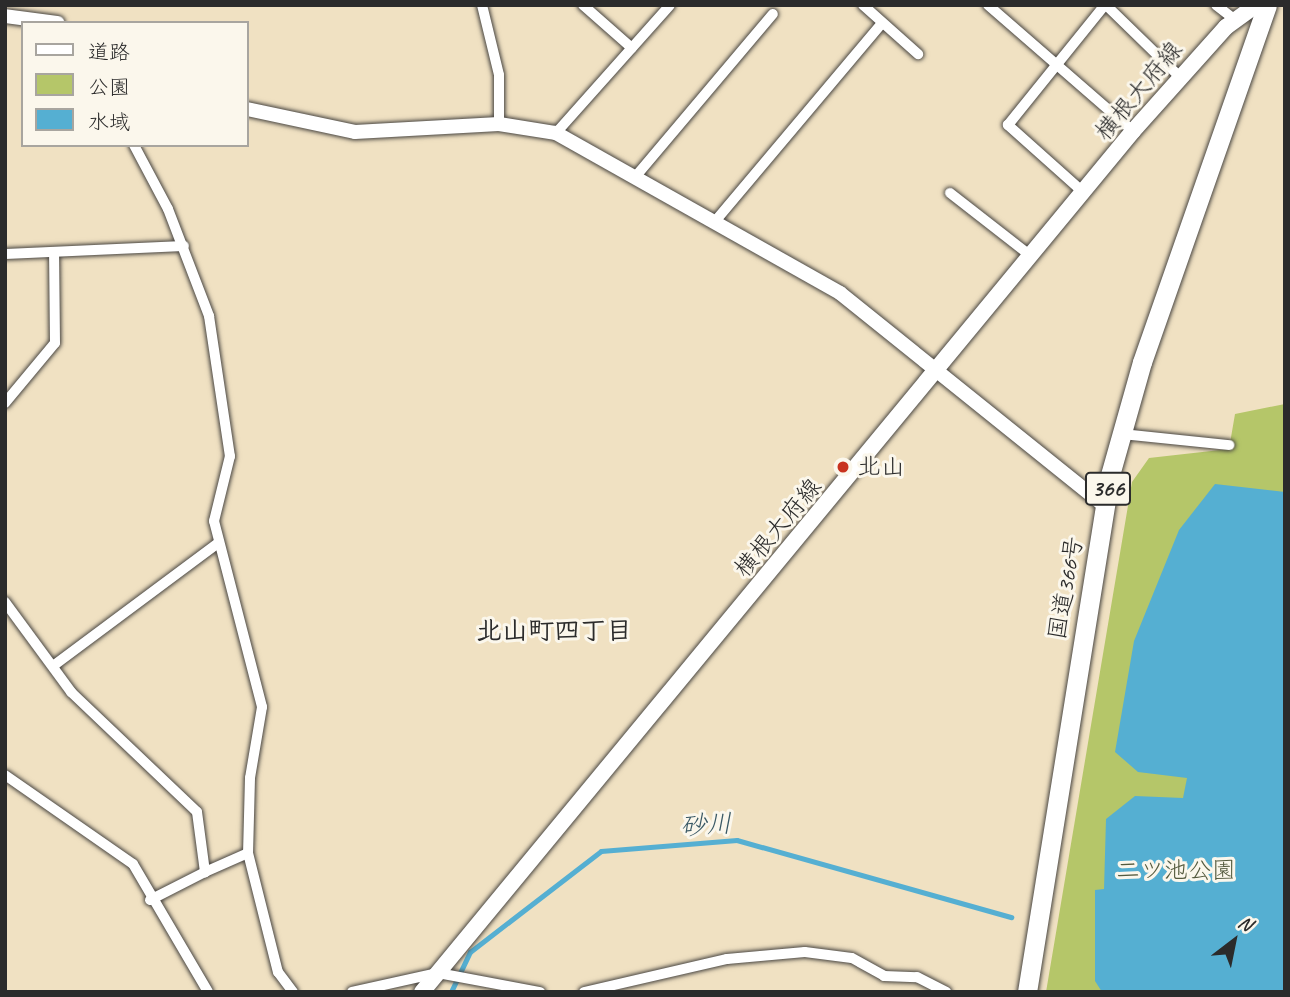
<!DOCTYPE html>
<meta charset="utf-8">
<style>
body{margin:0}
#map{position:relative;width:1290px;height:997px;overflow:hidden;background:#f0e1c2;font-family:Caveat,"Klee One",sans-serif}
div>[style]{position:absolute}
.green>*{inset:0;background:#b5c669}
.water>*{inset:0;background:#55afd2}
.stream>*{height:4.5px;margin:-2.25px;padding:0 2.25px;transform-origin:2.25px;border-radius:2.25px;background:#55afd2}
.roads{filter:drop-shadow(0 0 2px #494642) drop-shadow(0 0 2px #494642)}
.minor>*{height:10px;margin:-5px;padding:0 5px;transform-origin:5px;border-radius:5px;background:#fff}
.tertiary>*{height:14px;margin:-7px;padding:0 7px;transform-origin:7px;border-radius:7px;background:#fff}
.secondary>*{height:16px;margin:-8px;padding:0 8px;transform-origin:8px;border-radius:8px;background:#fff}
.trunk>*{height:19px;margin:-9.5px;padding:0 9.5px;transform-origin:9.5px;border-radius:9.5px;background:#fff}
.dots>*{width:19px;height:19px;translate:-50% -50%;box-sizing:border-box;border:4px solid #fbf7ec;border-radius:50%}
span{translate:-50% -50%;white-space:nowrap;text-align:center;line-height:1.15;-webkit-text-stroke:6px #fbf7ec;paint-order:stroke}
.shield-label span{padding:2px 5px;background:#fbf7ec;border:2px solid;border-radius:5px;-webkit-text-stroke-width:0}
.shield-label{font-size:23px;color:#2b2b2b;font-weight:700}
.street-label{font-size:24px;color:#2b2b2b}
.poi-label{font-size:24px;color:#2b2b2b}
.left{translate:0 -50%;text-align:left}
.park-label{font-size:24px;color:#545a3e}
.neighbourhood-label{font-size:26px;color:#2b2b2b;font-weight:700}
.water-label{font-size:26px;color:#3a5965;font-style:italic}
.frame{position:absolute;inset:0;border:7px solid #2b2b2b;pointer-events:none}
.legend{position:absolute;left:21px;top:21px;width:228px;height:126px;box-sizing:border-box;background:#fbf7ec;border:2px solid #a8a59f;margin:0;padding:9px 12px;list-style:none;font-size:21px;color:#2b2b2b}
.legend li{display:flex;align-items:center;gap:14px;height:35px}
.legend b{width:35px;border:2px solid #a8a59f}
.north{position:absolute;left:1199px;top:906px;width:70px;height:70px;-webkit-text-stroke:5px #fbf7ec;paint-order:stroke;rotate:32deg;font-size:19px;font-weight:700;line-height:28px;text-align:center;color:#2b2b2b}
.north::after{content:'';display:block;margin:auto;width:24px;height:32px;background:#2b2b2b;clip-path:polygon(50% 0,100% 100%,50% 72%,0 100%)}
</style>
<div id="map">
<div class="green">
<i style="clip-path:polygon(1285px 404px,1285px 992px,1046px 992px,1132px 482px,1149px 458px,1229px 449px,1235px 414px)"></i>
</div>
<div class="water">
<i style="clip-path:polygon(1215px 484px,1285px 492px,1285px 992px,1102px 992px,1095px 981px,1095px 890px,1104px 889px,1106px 819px,1135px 796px,1183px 798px,1187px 778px,1138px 772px,1115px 752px,1134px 641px,1179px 530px)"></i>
</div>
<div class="stream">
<i style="left:451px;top:992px;width:44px;rotate:-64.6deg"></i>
<i style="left:470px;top:952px;width:165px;rotate:-37.6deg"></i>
<i style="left:601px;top:851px;width:136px;rotate:-4.6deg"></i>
<i style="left:737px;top:840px;width:285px;rotate:15.7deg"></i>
</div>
<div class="roads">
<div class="minor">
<i style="left:482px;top:5px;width:72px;rotate:76.3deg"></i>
<i style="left:499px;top:75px;width:49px;rotate:90deg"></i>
<i style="left:583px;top:5px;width:65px;rotate:41.3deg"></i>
<i style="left:863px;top:5px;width:74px;rotate:41.7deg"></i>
<i style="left:988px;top:5px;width:192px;rotate:41deg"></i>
<i style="left:1106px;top:5px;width:103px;rotate:44.2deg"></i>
<i style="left:1216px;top:5px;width:23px;rotate:38deg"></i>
<i style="left:556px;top:133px;width:171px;rotate:-48.3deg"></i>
<i style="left:134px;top:145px;width:72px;rotate:62deg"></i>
<i style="left:168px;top:209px;width:115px;rotate:69deg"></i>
<i style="left:209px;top:316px;width:142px;rotate:81.5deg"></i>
<i style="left:230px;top:456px;width:67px;rotate:103.8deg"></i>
<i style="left:214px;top:521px;width:192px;rotate:75.5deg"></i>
<i style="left:262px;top:707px;width:72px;rotate:99.6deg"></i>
<i style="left:250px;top:778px;width:75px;rotate:91.5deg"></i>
<i style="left:248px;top:853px;width:123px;rotate:75.9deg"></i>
<i style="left:278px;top:972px;width:25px;rotate:53deg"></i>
<i style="left:636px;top:176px;width:212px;rotate:-49.8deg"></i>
<i style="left:1083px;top:192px;width:101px;rotate:-138.2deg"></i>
<i style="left:1008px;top:125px;width:154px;rotate:-51.1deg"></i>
<i style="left:950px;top:193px;width:103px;rotate:37.9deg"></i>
<i style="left:717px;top:219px;width:256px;rotate:-49.9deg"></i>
<i style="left:5px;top:254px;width:179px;rotate:-2.6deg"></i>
<i style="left:5px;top:403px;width:78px;rotate:-50.2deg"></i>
<i style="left:55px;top:343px;width:90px;rotate:-90.6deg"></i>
<i style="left:1122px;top:434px;width:108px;rotate:5.9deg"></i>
<i style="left:5px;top:602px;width:112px;rotate:53.7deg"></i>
<i style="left:71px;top:692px;width:174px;rotate:43.6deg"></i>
<i style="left:197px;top:812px;width:61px;rotate:82.4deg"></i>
<i style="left:205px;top:872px;width:47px;rotate:-23.8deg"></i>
<i style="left:53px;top:666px;width:206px;rotate:-36.7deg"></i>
<i style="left:5px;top:775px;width:156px;rotate:34.8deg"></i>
<i style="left:133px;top:864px;width:148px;rotate:59.6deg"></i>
<i style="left:150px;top:900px;width:62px;rotate:-27deg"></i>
<i style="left:352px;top:992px;width:88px;rotate:-12.5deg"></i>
<i style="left:438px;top:973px;width:104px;rotate:10.6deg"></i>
<i style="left:584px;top:992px;width:147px;rotate:-13deg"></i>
<i style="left:727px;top:959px;width:78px;rotate:-5.1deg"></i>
<i style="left:805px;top:952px;width:47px;rotate:7.3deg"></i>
<i style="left:852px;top:958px;width:37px;rotate:29deg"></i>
<i style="left:884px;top:976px;width:33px;rotate:2deg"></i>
<i style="left:917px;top:977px;width:33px;rotate:27deg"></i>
</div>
<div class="tertiary">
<i style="left:5px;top:16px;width:53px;rotate:7.5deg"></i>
<i style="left:247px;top:109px;width:110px;rotate:12deg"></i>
<i style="left:355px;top:132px;width:144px;rotate:-3.2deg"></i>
<i style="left:499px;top:124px;width:58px;rotate:9deg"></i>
<i style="left:556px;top:133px;width:326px;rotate:29.4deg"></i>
<i style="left:840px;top:293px;width:340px;rotate:38.8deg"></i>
</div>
<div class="secondary">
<i style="left:422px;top:992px;width:1117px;rotate:-50.45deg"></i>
<i style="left:1133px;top:131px;width:140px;rotate:-48.2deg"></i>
<i style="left:1226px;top:27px;width:37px;rotate:-36deg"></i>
</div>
<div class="trunk">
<i style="left:1027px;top:992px;width:524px;rotate:-80.88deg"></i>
<i style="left:1110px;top:475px;width:117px;rotate:-74.2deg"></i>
<i style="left:1142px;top:362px;width:378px;rotate:-70.7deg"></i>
</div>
</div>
<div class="dots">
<i style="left:843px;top:467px;background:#c8321e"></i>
</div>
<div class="shield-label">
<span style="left:1108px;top:489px">366</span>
</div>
<div class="street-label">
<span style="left:1139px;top:91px;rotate:-50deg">横根大府線</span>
<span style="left:778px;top:528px;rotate:-50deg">横根大府線</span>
<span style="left:1066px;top:588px;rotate:-80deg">国道366号</span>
</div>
<div class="poi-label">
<span class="left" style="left:857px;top:467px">北山</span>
</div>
<div class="park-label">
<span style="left:1176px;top:871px">二ツ池公園</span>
</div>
<div class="neighbourhood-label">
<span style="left:554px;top:631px">北山町四丁目</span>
</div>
<div class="water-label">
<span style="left:706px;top:825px;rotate:-3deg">砂川</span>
</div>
<div class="frame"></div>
<ul class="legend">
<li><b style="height:9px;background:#fff"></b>道路</li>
<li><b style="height:19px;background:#b5c669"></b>公園</li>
<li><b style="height:19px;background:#55afd2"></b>水域</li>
</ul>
<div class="north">N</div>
</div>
